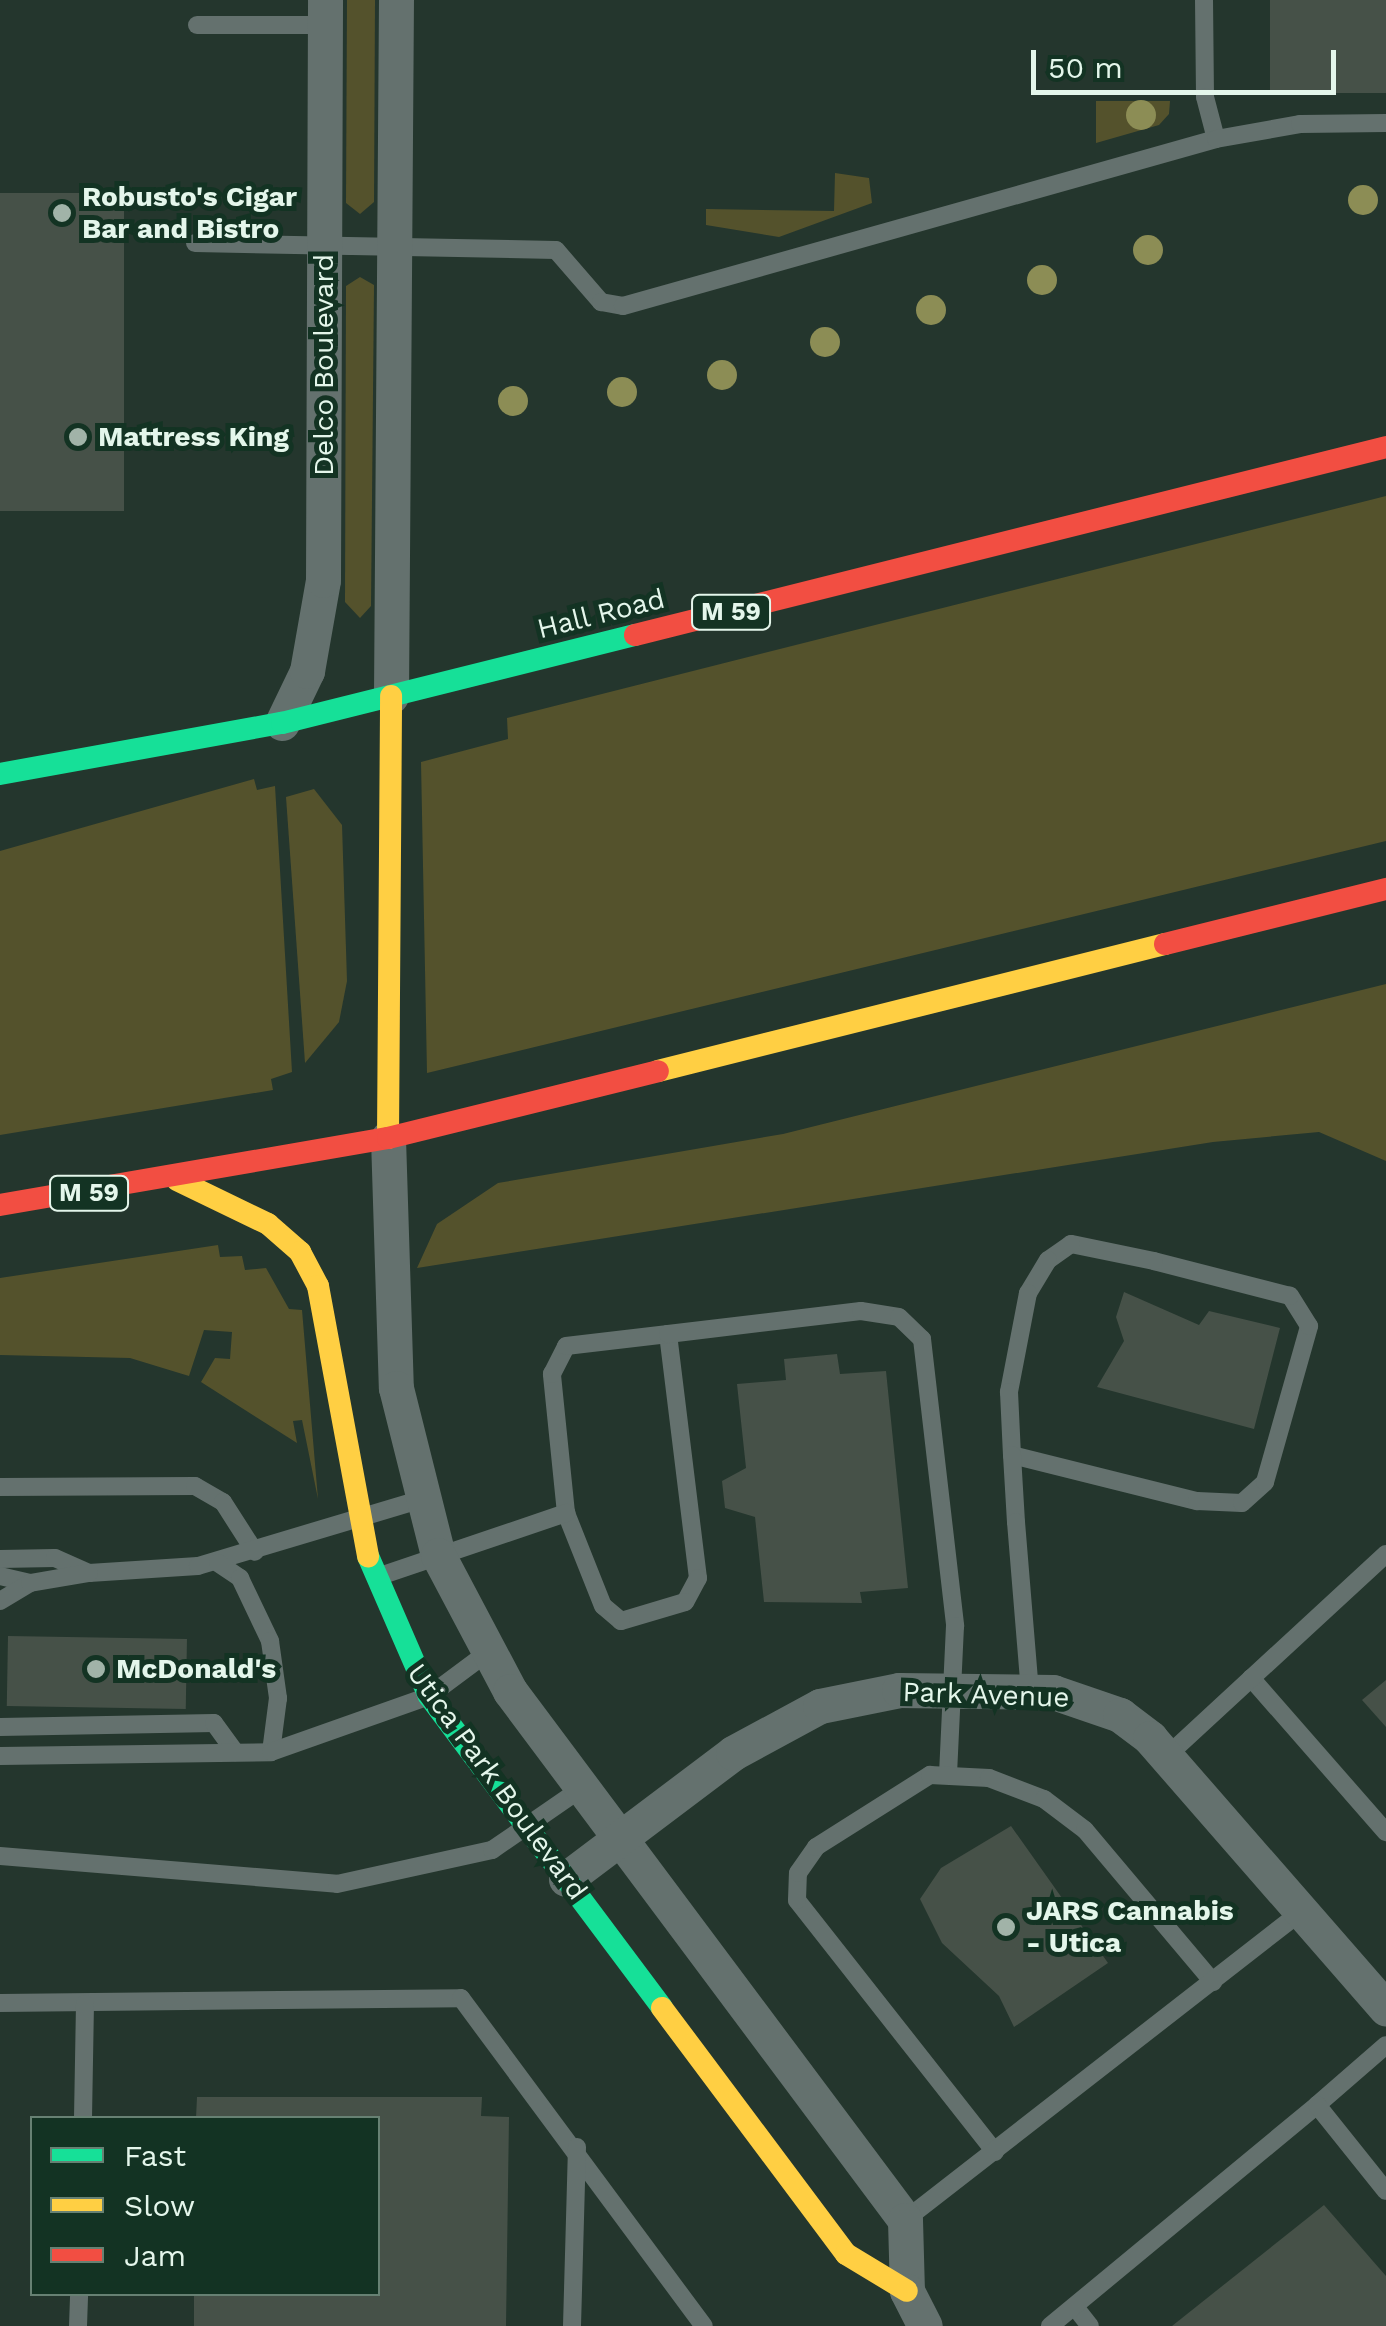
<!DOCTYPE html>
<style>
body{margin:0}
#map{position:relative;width:1386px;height:2326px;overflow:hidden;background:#24362d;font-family:"Work Sans",sans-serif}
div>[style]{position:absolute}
.green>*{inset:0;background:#54522c}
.building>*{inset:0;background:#465148;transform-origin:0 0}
.lane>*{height:18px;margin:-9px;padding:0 9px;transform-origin:9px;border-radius:9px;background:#64716e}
.street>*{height:35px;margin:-17.5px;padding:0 17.5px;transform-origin:17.5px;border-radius:17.5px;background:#64716e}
.fast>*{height:22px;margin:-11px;padding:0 11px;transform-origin:11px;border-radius:11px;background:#16e098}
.slow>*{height:22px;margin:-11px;padding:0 11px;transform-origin:11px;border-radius:11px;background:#ffcf43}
.jam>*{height:22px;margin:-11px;padding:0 11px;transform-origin:11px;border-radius:11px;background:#f24e42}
.trees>*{width:30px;height:30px;margin:-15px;border-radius:50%;background:#8c8d55}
.dots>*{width:28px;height:28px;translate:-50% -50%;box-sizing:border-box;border:5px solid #133323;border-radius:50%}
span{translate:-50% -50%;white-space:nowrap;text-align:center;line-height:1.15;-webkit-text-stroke:10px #133323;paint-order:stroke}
.shield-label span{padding:2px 8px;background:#133323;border:2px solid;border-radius:8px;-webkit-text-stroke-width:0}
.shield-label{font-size:25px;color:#e4f6eb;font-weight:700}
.poi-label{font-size:28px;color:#e4f6eb;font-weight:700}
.left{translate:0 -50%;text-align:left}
.street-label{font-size:28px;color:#e4f6eb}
.legend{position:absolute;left:30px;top:2116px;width:350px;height:180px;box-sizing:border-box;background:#133323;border:2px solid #678173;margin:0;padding:12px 18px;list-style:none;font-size:30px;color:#e4f6eb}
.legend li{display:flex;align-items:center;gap:20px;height:50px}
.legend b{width:50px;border:2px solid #678173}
.scale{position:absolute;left:1031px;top:50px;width:305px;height:45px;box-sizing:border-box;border:5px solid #e4f6eb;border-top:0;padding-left:12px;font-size:30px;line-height:35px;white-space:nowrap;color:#e4f6eb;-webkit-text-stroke:8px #133323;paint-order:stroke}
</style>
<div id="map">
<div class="green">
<i style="clip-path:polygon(347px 0,375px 0,374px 202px,360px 214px,346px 203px)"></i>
<i style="clip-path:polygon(1096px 101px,1170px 101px,1169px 114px,1159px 125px,1096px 143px)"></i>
<i style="clip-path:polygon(835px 173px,869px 178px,872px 203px,779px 237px,706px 225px,706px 209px,834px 211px)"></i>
<i style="clip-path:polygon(360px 277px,374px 285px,371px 606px,360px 618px,345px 602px,346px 286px)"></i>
<i style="clip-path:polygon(1386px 496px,1386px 841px,427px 1073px,421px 762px,508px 739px,507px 718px)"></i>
<i style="clip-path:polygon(254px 779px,257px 790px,275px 786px,292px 1072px,271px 1079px,273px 1090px,0 1135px,0 851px)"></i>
<i style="clip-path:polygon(314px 789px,342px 825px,347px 981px,339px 1022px,305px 1063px,286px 797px)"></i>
<i style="clip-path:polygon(1386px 984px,1386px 1161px,1319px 1132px,1213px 1142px,417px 1268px,437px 1224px,498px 1183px,783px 1134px)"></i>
<i style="clip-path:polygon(218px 1245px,220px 1257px,242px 1256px,245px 1270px,266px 1268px,289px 1309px,302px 1310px,318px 1499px,302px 1420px,293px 1421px,297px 1443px,201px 1382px,215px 1358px,230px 1359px,232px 1332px,204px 1330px,189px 1376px,130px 1358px,0 1355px,0 1278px)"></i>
</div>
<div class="building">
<i style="left:1270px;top:0;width:116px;height:93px"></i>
<i style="left:0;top:193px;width:124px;height:318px"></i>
<i style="clip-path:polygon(1124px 1292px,1199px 1325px,1209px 1311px,1280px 1328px,1254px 1429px,1097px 1387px,1124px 1341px,1116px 1317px)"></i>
<i style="clip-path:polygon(837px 1354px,840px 1374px,886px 1371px,908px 1588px,860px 1592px,862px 1603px,764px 1602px,755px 1517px,725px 1508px,722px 1481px,746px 1468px,737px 1384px,786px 1380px,784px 1359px)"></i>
<i style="left:8px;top:1636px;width:179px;height:70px;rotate:1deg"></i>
<i style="clip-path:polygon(1386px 1680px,1386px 1727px,1362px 1700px)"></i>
<i style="clip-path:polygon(1011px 1826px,1108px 1963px,1014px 2027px,999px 1996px,942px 1943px,920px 1899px,941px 1868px)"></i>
<i style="clip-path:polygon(197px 2097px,482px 2097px,481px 2116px,509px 2117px,506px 2326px,194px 2326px,194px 2294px,378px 2294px,378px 2118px,196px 2118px)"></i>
<i style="clip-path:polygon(1324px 2205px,1386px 2276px,1386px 2326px,1172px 2326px)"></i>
</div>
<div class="lane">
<i style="left:1204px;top:0;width:97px;rotate:89.4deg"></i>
<i style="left:1205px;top:97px;width:43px;rotate:75.3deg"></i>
<i style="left:197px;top:25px;width:128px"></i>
<i style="left:195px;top:243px;width:361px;rotate:1.1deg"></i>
<i style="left:556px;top:250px;width:69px;rotate:49.1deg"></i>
<i style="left:601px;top:302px;width:22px;rotate:10deg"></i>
<i style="left:623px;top:306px;width:616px;rotate:-15.73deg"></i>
<i style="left:1216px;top:139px;width:85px;rotate:-10.1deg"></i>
<i style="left:1300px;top:124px;width:86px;rotate:-0.7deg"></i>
<i style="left:668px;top:1334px;width:246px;rotate:83deg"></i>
<i style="left:698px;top:1578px;width:27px;rotate:118deg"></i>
<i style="left:685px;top:1602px;width:67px;rotate:163.5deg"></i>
<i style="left:621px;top:1621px;width:23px;rotate:-140deg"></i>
<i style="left:603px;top:1606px;width:100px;rotate:-111.7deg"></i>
<i style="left:566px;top:1513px;width:140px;rotate:-95.8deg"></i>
<i style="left:552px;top:1374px;width:31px;rotate:-63deg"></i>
<i style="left:566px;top:1346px;width:103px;rotate:-6.7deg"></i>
<i style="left:668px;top:1334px;width:194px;rotate:-6.8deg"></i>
<i style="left:861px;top:1311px;width:38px;rotate:9deg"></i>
<i style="left:899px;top:1317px;width:32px;rotate:44deg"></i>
<i style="left:922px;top:1339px;width:289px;rotate:83.4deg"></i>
<i style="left:955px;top:1626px;width:146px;rotate:92.7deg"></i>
<i style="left:1012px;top:1455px;width:191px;rotate:14deg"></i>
<i style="left:1197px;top:1501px;width:45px;rotate:2.5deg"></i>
<i style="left:1242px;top:1503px;width:31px;rotate:-42deg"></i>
<i style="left:1265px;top:1482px;width:162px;rotate:-74.2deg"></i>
<i style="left:1309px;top:1326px;width:36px;rotate:-122deg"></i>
<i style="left:1290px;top:1296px;width:140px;rotate:-165.6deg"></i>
<i style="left:1154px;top:1261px;width:85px;rotate:-168.4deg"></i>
<i style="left:1071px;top:1244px;width:28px;rotate:145deg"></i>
<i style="left:1048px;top:1260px;width:39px;rotate:121deg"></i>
<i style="left:1028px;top:1293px;width:101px;rotate:100.9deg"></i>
<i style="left:1009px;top:1392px;width:63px;rotate:87.3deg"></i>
<i style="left:1012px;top:1455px;width:67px;rotate:86.6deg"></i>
<i style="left:1016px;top:1522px;width:170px;rotate:85.3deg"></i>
<i style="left:0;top:1487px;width:195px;rotate:-0.3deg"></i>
<i style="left:195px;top:1486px;width:32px;rotate:30deg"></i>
<i style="left:223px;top:1502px;width:59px;rotate:57.4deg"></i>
<i style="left:0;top:1559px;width:55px;rotate:-1deg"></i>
<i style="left:55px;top:1558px;width:37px;rotate:24deg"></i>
<i style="left:89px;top:1573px;width:109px;rotate:-3.7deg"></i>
<i style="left:198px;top:1566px;width:232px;rotate:-16.6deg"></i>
<i style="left:218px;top:1563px;width:27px;rotate:34deg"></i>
<i style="left:240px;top:1578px;width:70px;rotate:64.5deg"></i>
<i style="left:270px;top:1641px;width:58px;rotate:82deg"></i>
<i style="left:278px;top:1698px;width:54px;rotate:97.4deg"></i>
<i style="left:0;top:1576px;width:31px;rotate:13deg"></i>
<i style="left:377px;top:1577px;width:200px;rotate:-18.7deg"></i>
<i style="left:0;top:1601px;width:35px;rotate:-31deg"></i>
<i style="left:30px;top:1583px;width:60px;rotate:-9.6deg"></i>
<i style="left:1251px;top:1678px;width:205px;rotate:48.8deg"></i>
<i style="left:0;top:1727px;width:214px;rotate:-1.1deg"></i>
<i style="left:214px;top:1723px;width:36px;rotate:54deg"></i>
<i style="left:0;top:1756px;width:271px;rotate:-0.8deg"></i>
<i style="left:271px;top:1752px;width:168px;rotate:-19.5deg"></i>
<i style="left:429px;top:1696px;width:72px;rotate:-36.6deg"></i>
<i style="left:1167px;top:1756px;width:298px;rotate:-42.7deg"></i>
<i style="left:0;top:1856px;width:338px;rotate:4.7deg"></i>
<i style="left:337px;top:1884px;width:159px;rotate:-12.4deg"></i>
<i style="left:492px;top:1850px;width:109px;rotate:-34.6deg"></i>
<i style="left:0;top:2003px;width:461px;rotate:-0.6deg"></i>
<i style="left:461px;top:1998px;width:408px;rotate:53.5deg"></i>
<i style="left:1317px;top:2105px;width:91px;rotate:-41deg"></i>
<i style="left:83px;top:2118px;width:114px;rotate:-89deg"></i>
<i style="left:995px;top:2152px;width:320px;rotate:-128.2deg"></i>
<i style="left:797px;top:1900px;width:27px;rotate:-88deg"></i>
<i style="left:798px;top:1873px;width:32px;rotate:-55deg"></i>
<i style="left:816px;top:1847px;width:135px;rotate:-32.3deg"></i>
<i style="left:930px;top:1775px;width:59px;rotate:2.9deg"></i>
<i style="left:989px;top:1778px;width:59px;rotate:20.9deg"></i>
<i style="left:1044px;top:1799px;width:51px;rotate:37.1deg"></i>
<i style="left:1085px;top:1830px;width:199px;rotate:49.9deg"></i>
<i style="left:905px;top:2220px;width:503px;rotate:-37.89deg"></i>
<i style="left:1075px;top:2307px;width:24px;rotate:52deg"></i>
<i style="left:78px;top:2326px;width:32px;rotate:-88deg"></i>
<i style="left:572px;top:2326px;width:179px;rotate:-88.4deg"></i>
<i style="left:1050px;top:2326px;width:347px;rotate:-39.6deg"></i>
<i style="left:1317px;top:2105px;width:110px;rotate:51.3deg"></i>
</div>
<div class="street">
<i style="left:391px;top:696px;width:696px;rotate:-89.59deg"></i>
<i style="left:282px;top:723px;width:58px;rotate:-64.3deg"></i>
<i style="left:307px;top:671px;width:92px;rotate:-80deg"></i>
<i style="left:323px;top:580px;width:580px;rotate:-89.8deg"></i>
<i style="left:388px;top:1138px;width:250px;rotate:88.2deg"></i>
<i style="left:396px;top:1388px;width:172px;rotate:75.9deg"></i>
<i style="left:438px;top:1555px;width:154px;rotate:62.1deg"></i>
<i style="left:510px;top:1691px;width:660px;rotate:53.25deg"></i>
<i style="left:905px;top:2220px;width:71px;rotate:88.4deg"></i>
<i style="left:907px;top:2291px;width:39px;rotate:63deg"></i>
<i style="left:566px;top:1879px;width:209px;rotate:-37deg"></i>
<i style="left:733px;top:1753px;width:99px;rotate:-28.4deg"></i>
<i style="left:820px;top:1706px;width:81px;rotate:-11.4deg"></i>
<i style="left:899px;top:1690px;width:154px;rotate:0.7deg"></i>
<i style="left:1053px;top:1692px;width:71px;rotate:18.9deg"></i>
<i style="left:1120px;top:1715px;width:38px;rotate:37deg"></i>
<i style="left:1150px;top:1738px;width:359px;rotate:48.9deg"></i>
</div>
<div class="fast">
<i style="left:0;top:774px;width:287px;rotate:-10.3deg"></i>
<i style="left:282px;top:723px;width:364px;rotate:-14deg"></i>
<i style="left:368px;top:1556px;width:153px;rotate:66.5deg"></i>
<i style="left:429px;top:1696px;width:389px;rotate:53.2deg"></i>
</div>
<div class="slow">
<i style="left:658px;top:1071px;width:523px;rotate:-14.06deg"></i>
<i style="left:388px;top:1138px;width:442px;rotate:-89.6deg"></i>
<i style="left:177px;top:1180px;width:101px;rotate:25.8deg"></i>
<i style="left:268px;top:1224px;width:43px;rotate:41.2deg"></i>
<i style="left:300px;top:1252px;width:38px;rotate:62deg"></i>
<i style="left:318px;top:1286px;width:275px;rotate:79.5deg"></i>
<i style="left:662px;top:2008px;width:307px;rotate:53.2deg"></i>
<i style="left:846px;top:2254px;width:71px;rotate:31.2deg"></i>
</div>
<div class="jam">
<i style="left:635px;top:635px;width:774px;rotate:-14.05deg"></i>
<i style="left:1165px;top:944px;width:228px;rotate:-14deg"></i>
<i style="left:0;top:1205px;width:394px;rotate:-9.8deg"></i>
<i style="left:388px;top:1138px;width:278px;rotate:-13.9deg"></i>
</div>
<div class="trees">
<i style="left:1141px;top:115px"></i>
<i style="left:1363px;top:200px"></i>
<i style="left:1148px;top:250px"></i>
<i style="left:1042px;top:280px"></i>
<i style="left:931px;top:310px"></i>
<i style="left:825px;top:342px"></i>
<i style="left:722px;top:375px"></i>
<i style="left:622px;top:392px"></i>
<i style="left:513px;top:401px"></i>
</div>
<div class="dots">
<i style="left:62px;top:213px;background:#a1b3a8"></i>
<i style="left:78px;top:437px;background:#a1b3a8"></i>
<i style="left:96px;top:1669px;background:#a1b3a8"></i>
<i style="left:1006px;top:1927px;background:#a1b3a8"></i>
</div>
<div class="shield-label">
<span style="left:731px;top:612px">M 59</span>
<span style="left:89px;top:1193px">M 59</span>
</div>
<div class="poi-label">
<span class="left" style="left:82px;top:213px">Robusto's Cigar<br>Bar and Bistro</span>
<span class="left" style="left:98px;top:437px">Mattress King</span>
<span class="left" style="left:116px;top:1669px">McDonald's</span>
<span class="left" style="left:1026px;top:1927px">JARS Cannabis<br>- Utica</span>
</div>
<div class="street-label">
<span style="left:324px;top:365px;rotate:-90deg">Delco Boulevard</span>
<span style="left:601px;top:614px;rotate:-14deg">Hall Road</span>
<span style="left:986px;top:1695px;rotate:2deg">Park Avenue</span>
<span style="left:497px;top:1782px;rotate:54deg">Utica Park Boulevard</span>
</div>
<ul class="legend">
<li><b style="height:12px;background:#16e098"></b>Fast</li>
<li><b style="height:12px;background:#ffcf43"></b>Slow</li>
<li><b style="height:12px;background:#f24e42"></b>Jam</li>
</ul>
<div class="scale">50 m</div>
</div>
